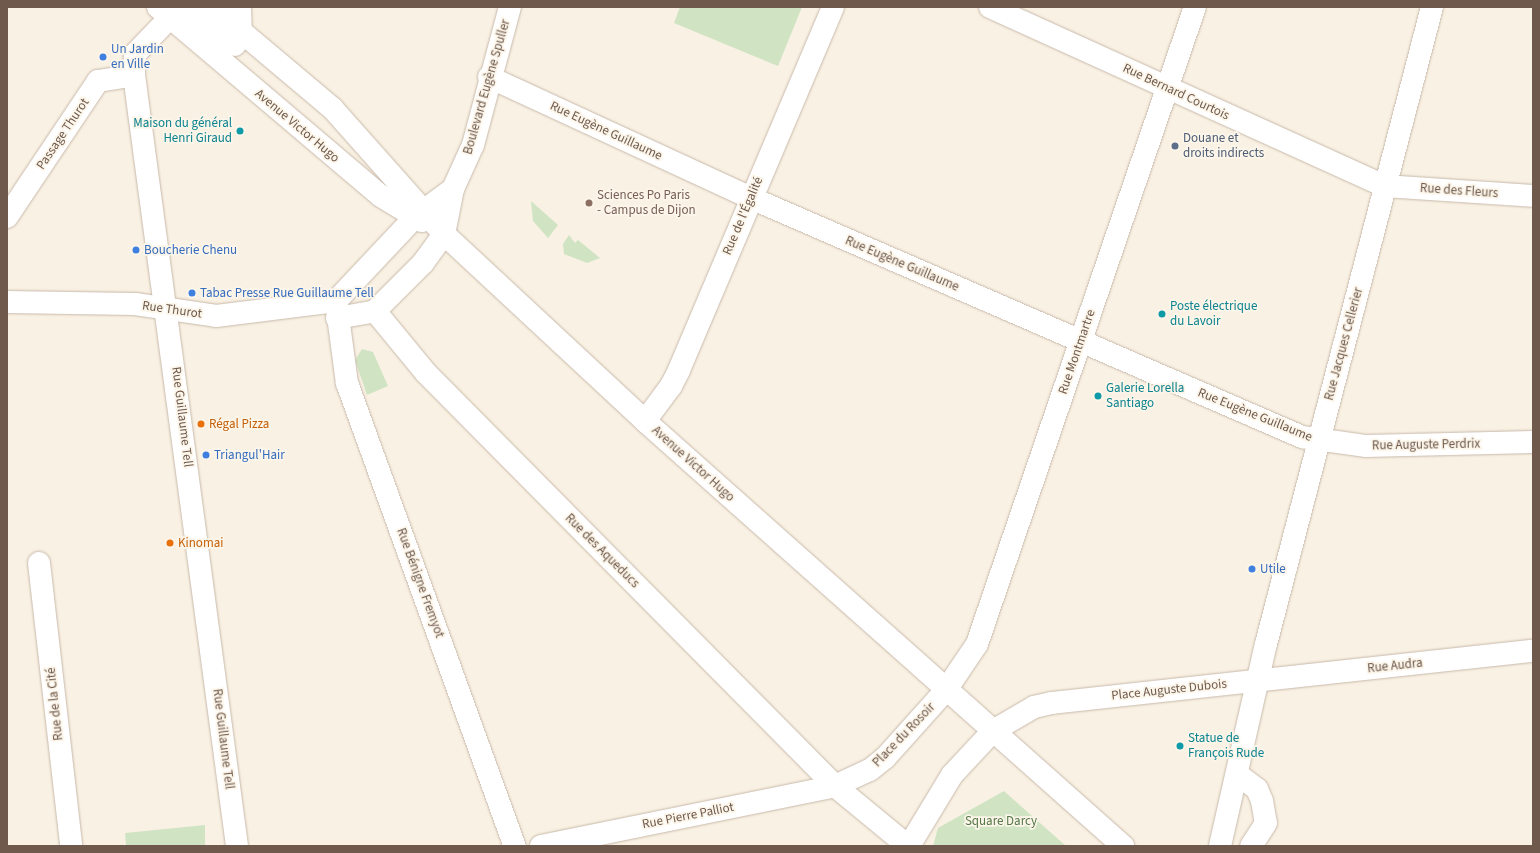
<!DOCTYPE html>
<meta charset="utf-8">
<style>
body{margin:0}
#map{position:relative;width:1540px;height:853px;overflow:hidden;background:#f9f1e3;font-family:"Source Sans 3",sans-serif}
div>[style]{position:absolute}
.green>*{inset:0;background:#d0e4c4}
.roads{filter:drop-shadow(0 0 1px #c8b9ab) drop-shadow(0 0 1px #c8b9ab)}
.minor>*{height:22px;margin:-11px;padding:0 11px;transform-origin:11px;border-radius:11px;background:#fff}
.tertiary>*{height:22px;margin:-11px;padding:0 11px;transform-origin:11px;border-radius:11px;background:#fff}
.secondary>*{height:22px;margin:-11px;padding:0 11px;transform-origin:11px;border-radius:11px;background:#fff}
.dots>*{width:11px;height:11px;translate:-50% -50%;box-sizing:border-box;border:2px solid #fcf5e9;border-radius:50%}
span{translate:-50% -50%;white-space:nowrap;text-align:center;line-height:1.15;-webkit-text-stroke:3.5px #fcf5e9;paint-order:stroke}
.shop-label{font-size:13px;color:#366cbe}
.left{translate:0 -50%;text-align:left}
.street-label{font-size:13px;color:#6e594c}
.culture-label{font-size:13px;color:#0d838f}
.right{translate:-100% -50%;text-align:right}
.service-label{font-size:13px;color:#4e5e75}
.education-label{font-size:13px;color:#785e54}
.food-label{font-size:13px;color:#c56008}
.park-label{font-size:13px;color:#557849}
.frame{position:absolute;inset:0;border:8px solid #6e594c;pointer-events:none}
</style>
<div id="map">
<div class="green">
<i style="clip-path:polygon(680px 7px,802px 7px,778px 66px,674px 23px)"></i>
<i style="clip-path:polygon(531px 201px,558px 225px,548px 238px,533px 221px)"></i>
<i style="clip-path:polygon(569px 235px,575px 243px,578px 240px,600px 258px,587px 263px,564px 254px,563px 244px)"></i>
<i style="clip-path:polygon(362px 349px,373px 352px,388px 386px,367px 395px,355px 360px)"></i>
<i style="clip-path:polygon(1004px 791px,1066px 846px,933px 846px,938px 828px)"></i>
<i style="clip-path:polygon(205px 825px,205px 846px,126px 846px,125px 833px)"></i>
</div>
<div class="roads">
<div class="minor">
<i style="left:180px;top:7px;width:65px;rotate:133.8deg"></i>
<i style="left:135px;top:54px;width:21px;rotate:93deg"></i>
<i style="left:134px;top:75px;width:778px;rotate:82.39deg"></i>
<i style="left:990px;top:7px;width:433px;rotate:24.4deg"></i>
<i style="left:1384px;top:186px;width:149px;rotate:3.8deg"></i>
<i style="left:489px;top:77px;width:289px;rotate:24.8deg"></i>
<i style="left:751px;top:198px;width:601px;rotate:23.45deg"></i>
<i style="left:1302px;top:437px;width:65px;rotate:8deg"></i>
<i style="left:1366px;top:446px;width:167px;rotate:-1.4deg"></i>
<i style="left:7px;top:217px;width:164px;rotate:-56.2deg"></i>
<i style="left:98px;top:81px;width:36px;rotate:-9deg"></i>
<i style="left:336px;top:301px;width:83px;rotate:82.4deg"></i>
<i style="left:347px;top:383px;width:493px;rotate:70.1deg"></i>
<i style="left:7px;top:302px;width:128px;rotate:0.9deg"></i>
<i style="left:135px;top:304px;width:82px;rotate:8.4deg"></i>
<i style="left:216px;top:316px;width:121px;rotate:-7.1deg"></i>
<i style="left:336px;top:301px;width:115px;rotate:-46.8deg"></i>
<i style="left:415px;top:217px;width:47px;rotate:-36.4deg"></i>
<i style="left:375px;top:311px;width:80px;rotate:50.6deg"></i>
<i style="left:426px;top:373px;width:581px;rotate:45.28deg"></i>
<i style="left:835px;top:786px;width:94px;rotate:39.4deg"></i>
<i style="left:337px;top:318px;width:39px;rotate:-10deg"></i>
<i style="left:375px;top:311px;width:68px;rotate:-45deg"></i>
<i style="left:423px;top:263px;width:36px;rotate:-54deg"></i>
<i style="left:444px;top:234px;width:46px;rotate:-78.7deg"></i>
<i style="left:453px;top:189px;width:48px;rotate:-65.6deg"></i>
<i style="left:473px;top:145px;width:143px;rotate:-75deg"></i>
<i style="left:645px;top:421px;width:44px;rotate:-53.4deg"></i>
<i style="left:671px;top:386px;width:18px;rotate:-63deg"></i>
<i style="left:679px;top:370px;width:394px;rotate:-67deg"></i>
<i style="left:39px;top:563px;width:285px;rotate:83.5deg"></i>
<i style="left:946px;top:690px;width:55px;rotate:-56deg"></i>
<i style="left:977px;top:644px;width:673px;rotate:-71.11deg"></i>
<i style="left:1237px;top:774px;width:25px;rotate:37deg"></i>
<i style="left:1257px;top:789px;width:13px;rotate:67deg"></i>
<i style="left:1262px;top:801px;width:22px;rotate:80deg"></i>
<i style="left:1266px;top:823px;width:27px;rotate:123deg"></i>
<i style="left:1220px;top:846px;width:207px;rotate:-77.2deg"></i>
<i style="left:1266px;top:644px;width:658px;rotate:-75.39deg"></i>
</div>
<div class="tertiary">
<i style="left:240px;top:7px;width:25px;rotate:88deg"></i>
<i style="left:541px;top:846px;width:300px;rotate:-11.5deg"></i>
<i style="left:835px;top:786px;width:38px;rotate:-25deg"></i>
<i style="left:870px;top:770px;width:19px;rotate:-39deg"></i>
<i style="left:885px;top:758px;width:91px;rotate:-48.1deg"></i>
<i style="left:909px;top:846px;width:83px;rotate:-58.8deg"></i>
<i style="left:952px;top:775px;width:60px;rotate:-47deg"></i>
</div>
<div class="secondary">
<i style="left:158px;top:7px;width:292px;rotate:40.3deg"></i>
<i style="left:381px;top:196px;width:48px;rotate:31.4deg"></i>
<i style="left:187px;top:7px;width:61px;rotate:38.4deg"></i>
<i style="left:212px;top:7px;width:158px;rotate:40.1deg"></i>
<i style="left:333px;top:109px;width:167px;rotate:48.4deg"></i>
<i style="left:444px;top:234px;width:275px;rotate:42.9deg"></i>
<i style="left:645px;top:421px;width:640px;rotate:41.64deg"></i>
<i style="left:993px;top:731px;width:48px;rotate:-30.3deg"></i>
<i style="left:1034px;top:707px;width:18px;rotate:-13deg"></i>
<i style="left:1052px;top:703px;width:484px;rotate:-6.2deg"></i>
</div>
</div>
<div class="dots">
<i style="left:103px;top:57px;background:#3f7fe0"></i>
<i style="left:240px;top:131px;background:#0f9aa8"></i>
<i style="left:1175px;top:146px;background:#5c6f8a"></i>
<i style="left:589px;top:203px;background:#8d6e63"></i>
<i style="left:136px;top:250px;background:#3f7fe0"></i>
<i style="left:192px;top:293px;background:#3f7fe0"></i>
<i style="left:1162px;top:314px;background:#0f9aa8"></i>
<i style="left:1098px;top:396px;background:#0f9aa8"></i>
<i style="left:201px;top:424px;background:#e8710a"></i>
<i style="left:206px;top:455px;background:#3f7fe0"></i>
<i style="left:170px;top:543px;background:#e8710a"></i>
<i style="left:1252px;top:569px;background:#3f7fe0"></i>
<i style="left:1180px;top:746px;background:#0f9aa8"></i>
</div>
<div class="shop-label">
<span class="left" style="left:111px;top:57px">Un Jardin<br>en Ville</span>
<span class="left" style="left:144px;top:250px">Boucherie Chenu</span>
<span class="left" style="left:200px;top:293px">Tabac Presse Rue Guillaume Tell</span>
<span class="left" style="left:214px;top:455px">Triangul'Hair</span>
<span class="left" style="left:1260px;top:569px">Utile</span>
</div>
<div class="street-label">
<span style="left:487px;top:87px;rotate:-74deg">Boulevard Eugène Spuller</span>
<span style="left:1176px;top:92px;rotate:25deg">Rue Bernard Courtois</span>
<span style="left:297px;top:126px;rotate:40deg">Avenue Victor Hugo</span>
<span style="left:606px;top:131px;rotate:25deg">Rue Eugène Guillaume</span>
<span style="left:63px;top:134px;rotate:-56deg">Passage Thurot</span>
<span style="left:1459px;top:191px;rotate:4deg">Rue des Fleurs</span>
<span style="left:743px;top:216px;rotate:-67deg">Rue de l'Égalité</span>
<span style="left:902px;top:264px;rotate:23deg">Rue Eugène Guillaume</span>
<span style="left:172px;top:310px;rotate:8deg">Rue Thurot</span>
<span style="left:1344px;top:344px;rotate:-75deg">Rue Jacques Cellerier</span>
<span style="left:1077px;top:352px;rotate:-71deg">Rue Montmartre</span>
<span style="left:1255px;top:415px;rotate:22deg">Rue Eugène Guillaume</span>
<span style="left:182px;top:417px;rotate:83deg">Rue Guillaume Tell</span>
<span style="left:1426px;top:445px;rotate:-1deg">Rue Auguste Perdrix</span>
<span style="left:693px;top:464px;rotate:42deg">Avenue Victor Hugo</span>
<span style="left:602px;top:551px;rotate:45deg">Rue des Aqueducs</span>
<span style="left:420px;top:583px;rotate:70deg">Rue Bénigne Fremyot</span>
<span style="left:1395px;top:666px;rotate:-6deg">Rue Audra</span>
<span style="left:1169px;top:690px;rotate:-6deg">Place Auguste Dubois</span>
<span style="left:55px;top:704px;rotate:-96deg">Rue de la Cité</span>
<span style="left:904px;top:735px;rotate:-46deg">Place du Rosoir</span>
<span style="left:223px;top:739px;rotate:83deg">Rue Guillaume Tell</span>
<span style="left:688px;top:816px;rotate:-11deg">Rue Pierre Palliot</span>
</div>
<div class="culture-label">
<span class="right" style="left:232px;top:131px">Maison du général<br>Henri Giraud</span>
<span class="left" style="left:1170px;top:314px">Poste électrique<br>du Lavoir</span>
<span class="left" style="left:1106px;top:396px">Galerie Lorella<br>Santiago</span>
<span class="left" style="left:1188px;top:746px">Statue de<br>François Rude</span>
</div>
<div class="service-label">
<span class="left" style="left:1183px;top:146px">Douane et<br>droits indirects</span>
</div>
<div class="education-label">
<span class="left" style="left:597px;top:203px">Sciences Po Paris<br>- Campus de Dijon</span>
</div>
<div class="food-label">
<span class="left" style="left:209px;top:424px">Régal Pizza</span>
<span class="left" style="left:178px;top:543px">Kinomai</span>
</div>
<div class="park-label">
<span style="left:1001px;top:821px">Square Darcy</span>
</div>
<div class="frame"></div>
</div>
